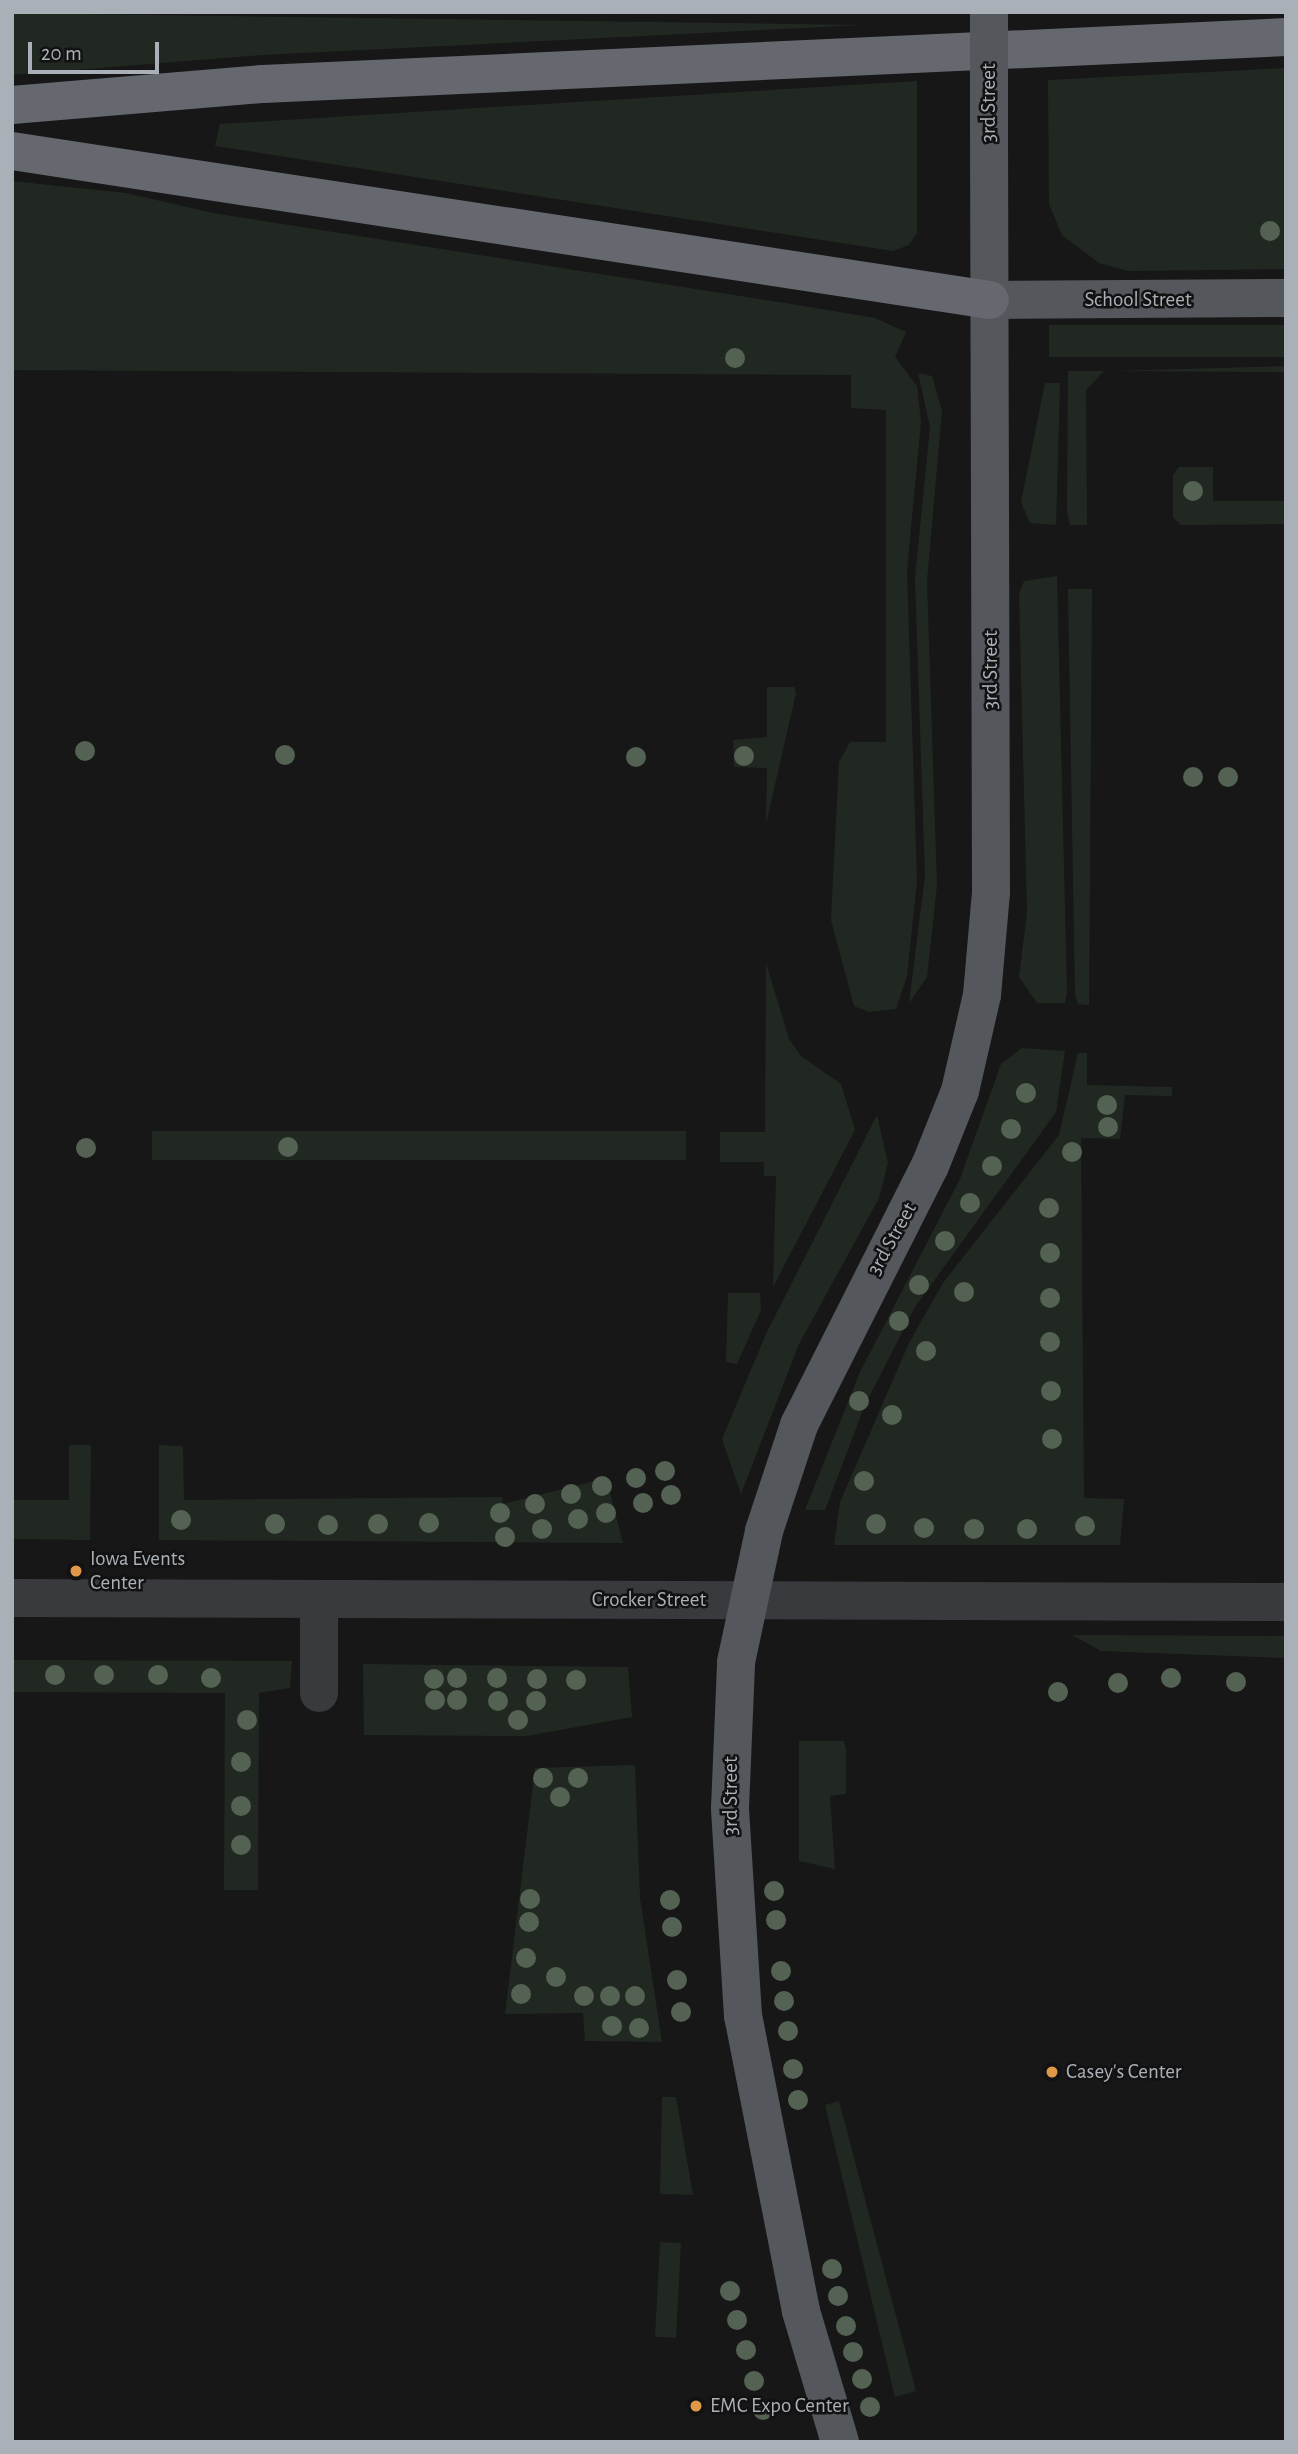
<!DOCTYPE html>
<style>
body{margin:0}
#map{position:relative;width:1298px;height:2454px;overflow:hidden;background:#171718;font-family:"Alegreya Sans",sans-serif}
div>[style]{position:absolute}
.green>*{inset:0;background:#212821;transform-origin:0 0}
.minor>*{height:38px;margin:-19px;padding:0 19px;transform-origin:19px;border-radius:19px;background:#383a3d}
.major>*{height:38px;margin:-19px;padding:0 19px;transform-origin:19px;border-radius:19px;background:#54575c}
.highway>*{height:38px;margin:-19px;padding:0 19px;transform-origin:19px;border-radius:19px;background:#65686e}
.major-bridge>*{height:38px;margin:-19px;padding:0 19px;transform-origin:19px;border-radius:19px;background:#54575c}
.trees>*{width:20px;height:20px;margin:-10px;border-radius:50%;background:#546253}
.dots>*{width:19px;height:19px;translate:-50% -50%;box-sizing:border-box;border:4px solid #121213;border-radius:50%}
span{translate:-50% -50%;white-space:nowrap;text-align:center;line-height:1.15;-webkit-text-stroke:5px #121213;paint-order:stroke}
.street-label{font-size:21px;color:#aab0b7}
.poi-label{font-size:21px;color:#aab0b7}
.left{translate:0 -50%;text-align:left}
.frame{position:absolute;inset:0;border:14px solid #aab0b7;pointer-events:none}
.scale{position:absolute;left:28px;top:42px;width:131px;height:32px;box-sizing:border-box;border:4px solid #aab0b7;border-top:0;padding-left:9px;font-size:21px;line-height:24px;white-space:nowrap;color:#aab0b7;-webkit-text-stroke:5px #121213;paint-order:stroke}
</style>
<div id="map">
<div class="green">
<i style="clip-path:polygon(12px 13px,863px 25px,263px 55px,12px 75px)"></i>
<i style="clip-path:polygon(1286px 68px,1286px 269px,1128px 271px,1099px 263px,1062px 235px,1049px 204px,1048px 80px)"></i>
<i style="clip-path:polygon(917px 81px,917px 233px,909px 245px,893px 251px,215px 146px,220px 124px)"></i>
<i style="clip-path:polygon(12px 181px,126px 193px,213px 213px,791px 304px,875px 318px,906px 332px,895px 357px,917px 386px,921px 422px,907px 571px,917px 881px,907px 976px,896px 1009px,869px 1012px,854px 1006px,831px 920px,839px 762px,850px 742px,886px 742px,886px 410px,851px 408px,851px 375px,12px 370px)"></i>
<i style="left:1286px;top:325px;width:32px;height:237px;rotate:90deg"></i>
<i style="clip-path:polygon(1286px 366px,1286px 372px,1114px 371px)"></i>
<i style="clip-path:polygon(1068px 371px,1104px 371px,1086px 390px,1087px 525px,1070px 525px,1067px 511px)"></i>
<i style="clip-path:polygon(918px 373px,932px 376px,942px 411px,927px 581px,937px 886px,927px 977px,909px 1003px,925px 876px,915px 578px,930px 427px)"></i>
<i style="clip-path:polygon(1045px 383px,1060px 383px,1056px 525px,1030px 523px,1021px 502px)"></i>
<i style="clip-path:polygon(1179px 467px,1213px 467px,1213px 501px,1286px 501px,1286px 524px,1181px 525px,1173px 517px,1173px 475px)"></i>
<i style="clip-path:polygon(1057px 576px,1067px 993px,1065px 1003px,1037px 1003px,1019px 977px,1027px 912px,1019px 594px,1024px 581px)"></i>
<i style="clip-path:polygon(1068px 589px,1092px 589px,1089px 1005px,1078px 1004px,1075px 995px)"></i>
<i style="clip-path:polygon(767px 687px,794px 687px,796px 693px,766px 824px,767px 768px,734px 767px,733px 740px,767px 737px)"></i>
<i style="clip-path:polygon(766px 963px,789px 1039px,801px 1056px,841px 1084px,855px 1130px,773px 1287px,776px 1176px,764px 1176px,764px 1162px,720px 1162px,720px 1132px,765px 1132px)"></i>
<i style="clip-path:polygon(1022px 1048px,1065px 1051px,1056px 1112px,915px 1307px,865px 1405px,825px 1510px,805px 1510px,860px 1372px,960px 1179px,1001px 1064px)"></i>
<i style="clip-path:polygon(1078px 1053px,1087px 1053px,1087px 1085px,1172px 1087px,1172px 1096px,1125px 1095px,1120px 1139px,1081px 1138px,1084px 1498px,1124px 1499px,1120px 1545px,834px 1545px,840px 1502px,909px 1343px,943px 1283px,1059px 1135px)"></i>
<i style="clip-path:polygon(877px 1115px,888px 1163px,879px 1198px,799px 1344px,741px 1494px,722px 1439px,765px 1336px)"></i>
<i style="left:152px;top:1131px;width:534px;height:29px"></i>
<i style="clip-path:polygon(728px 1293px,760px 1293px,761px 1310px,737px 1364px,726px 1362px)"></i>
<i style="clip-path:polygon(69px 1445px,91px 1445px,90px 1540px,12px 1539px,12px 1500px,69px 1500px)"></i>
<i style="clip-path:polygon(159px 1445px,183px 1446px,184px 1500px,502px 1497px,503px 1504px,606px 1478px,623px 1543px,159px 1540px)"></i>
<i style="clip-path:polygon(1072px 1635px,1286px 1636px,1286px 1658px,1101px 1651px)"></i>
<i style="clip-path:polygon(12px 1660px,292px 1661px,290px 1688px,259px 1693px,258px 1890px,224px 1890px,225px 1693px,12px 1692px)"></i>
<i style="clip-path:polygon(363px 1664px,628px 1667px,632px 1717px,527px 1736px,364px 1735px)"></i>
<i style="clip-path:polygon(799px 1741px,844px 1741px,846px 1749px,846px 1794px,830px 1796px,835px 1869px,799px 1861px)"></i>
<i style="clip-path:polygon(635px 1765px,640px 1898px,662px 2042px,585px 2041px,583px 2013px,505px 2014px,535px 1768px)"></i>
<i style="clip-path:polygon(662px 2097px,676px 2097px,693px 2195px,660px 2194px)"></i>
<i style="clip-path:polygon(839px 2101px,916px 2391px,895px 2397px,825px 2105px)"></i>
<i style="left:660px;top:2242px;width:21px;height:95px;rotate:3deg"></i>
</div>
<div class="minor">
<i style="left:12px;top:1598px;width:1274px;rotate:0.18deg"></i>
<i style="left:319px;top:1599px;width:94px;rotate:90deg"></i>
</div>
<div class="major">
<i style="left:990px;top:300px;width:296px;rotate:-0.4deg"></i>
<i style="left:840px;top:2442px;width:137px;rotate:-106.6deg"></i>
<i style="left:801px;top:2311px;width:301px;rotate:-101.1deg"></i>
<i style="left:743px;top:2016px;width:208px;rotate:-93.6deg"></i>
<i style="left:730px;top:1808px;width:146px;rotate:-87.6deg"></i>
<i style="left:736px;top:1662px;width:134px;rotate:-77.9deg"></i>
<i style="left:764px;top:1531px;width:112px;rotate:-71.7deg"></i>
<i style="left:799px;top:1425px;width:290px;rotate:-63.2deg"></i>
<i style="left:930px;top:1166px;width:81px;rotate:-68.2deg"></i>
<i style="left:960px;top:1091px;width:98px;rotate:-77.1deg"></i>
<i style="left:982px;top:995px;width:102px;rotate:-85deg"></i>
<i style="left:991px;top:893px;width:766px;rotate:-90.15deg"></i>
</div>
<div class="highway">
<i style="left:12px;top:105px;width:252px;rotate:-4.8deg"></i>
<i style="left:263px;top:84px;width:1024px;rotate:-2.63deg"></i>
<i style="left:12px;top:151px;width:989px;rotate:8.66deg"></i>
</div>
<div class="major-bridge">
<i style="left:989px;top:12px;width:115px;rotate:90deg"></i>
</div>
<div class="trees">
<i style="left:1270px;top:231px"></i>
<i style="left:735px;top:358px"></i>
<i style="left:1193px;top:491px"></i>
<i style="left:85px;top:751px"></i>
<i style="left:285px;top:755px"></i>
<i style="left:744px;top:756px"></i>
<i style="left:636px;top:757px"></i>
<i style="left:1193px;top:777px"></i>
<i style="left:1228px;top:777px"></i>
<i style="left:1026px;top:1093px"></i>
<i style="left:1107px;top:1105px"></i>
<i style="left:1108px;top:1127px"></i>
<i style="left:1011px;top:1129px"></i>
<i style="left:288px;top:1147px"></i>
<i style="left:86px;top:1148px"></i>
<i style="left:1072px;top:1152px"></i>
<i style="left:992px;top:1166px"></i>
<i style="left:970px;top:1203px"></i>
<i style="left:1049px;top:1208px"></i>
<i style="left:945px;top:1241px"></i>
<i style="left:1050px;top:1253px"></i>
<i style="left:919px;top:1285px"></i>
<i style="left:964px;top:1292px"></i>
<i style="left:1050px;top:1298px"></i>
<i style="left:899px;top:1321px"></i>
<i style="left:1050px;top:1342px"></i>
<i style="left:926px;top:1351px"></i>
<i style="left:1051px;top:1391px"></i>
<i style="left:859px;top:1401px"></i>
<i style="left:892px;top:1415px"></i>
<i style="left:1052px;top:1439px"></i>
<i style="left:665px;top:1471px"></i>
<i style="left:636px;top:1478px"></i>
<i style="left:864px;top:1481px"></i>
<i style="left:602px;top:1486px"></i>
<i style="left:571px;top:1494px"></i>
<i style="left:671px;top:1495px"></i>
<i style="left:643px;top:1503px"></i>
<i style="left:535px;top:1504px"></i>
<i style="left:500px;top:1513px"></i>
<i style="left:606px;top:1513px"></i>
<i style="left:578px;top:1519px"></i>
<i style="left:181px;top:1520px"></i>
<i style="left:429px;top:1523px"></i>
<i style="left:275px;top:1524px"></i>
<i style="left:378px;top:1524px"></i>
<i style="left:876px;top:1524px"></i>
<i style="left:328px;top:1525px"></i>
<i style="left:1085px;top:1526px"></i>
<i style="left:924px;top:1528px"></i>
<i style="left:542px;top:1529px"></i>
<i style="left:974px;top:1529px"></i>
<i style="left:1027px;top:1529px"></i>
<i style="left:505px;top:1537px"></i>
<i style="left:55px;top:1675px"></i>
<i style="left:104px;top:1675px"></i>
<i style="left:158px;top:1675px"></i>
<i style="left:211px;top:1678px"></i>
<i style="left:457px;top:1678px"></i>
<i style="left:497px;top:1678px"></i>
<i style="left:1171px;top:1678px"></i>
<i style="left:434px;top:1679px"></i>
<i style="left:537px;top:1679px"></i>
<i style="left:576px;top:1680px"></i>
<i style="left:1236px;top:1682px"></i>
<i style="left:1118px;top:1683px"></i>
<i style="left:1058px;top:1692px"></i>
<i style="left:435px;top:1700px"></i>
<i style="left:457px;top:1700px"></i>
<i style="left:498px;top:1701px"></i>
<i style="left:536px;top:1701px"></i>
<i style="left:247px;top:1720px"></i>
<i style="left:518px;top:1720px"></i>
<i style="left:241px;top:1762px"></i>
<i style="left:543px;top:1778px"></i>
<i style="left:578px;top:1778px"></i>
<i style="left:560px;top:1797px"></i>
<i style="left:241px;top:1806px"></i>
<i style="left:241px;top:1845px"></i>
<i style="left:774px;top:1891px"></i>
<i style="left:530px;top:1899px"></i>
<i style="left:670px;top:1900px"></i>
<i style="left:776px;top:1920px"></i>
<i style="left:529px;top:1922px"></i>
<i style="left:672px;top:1927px"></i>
<i style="left:526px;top:1958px"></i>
<i style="left:781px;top:1971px"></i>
<i style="left:556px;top:1977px"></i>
<i style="left:677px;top:1980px"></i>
<i style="left:521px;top:1994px"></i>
<i style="left:584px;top:1996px"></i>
<i style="left:610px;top:1996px"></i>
<i style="left:635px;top:1996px"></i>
<i style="left:784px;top:2001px"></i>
<i style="left:681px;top:2012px"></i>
<i style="left:612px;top:2026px"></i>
<i style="left:639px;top:2028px"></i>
<i style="left:788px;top:2031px"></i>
<i style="left:793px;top:2069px"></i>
<i style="left:798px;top:2100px"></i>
<i style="left:832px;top:2269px"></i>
<i style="left:730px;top:2291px"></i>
<i style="left:838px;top:2296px"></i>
<i style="left:737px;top:2320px"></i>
<i style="left:846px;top:2326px"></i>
<i style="left:746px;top:2350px"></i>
<i style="left:853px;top:2352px"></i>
<i style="left:862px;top:2379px"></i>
<i style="left:754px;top:2381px"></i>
<i style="left:870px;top:2407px"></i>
<i style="left:763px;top:2410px"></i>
</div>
<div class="dots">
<i style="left:76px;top:1571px;background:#df9748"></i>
<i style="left:1052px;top:2072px;background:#df9748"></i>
<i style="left:696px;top:2406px;background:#df9748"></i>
</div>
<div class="street-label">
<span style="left:989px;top:103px;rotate:-90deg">3rd Street</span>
<span style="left:1138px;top:300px">School Street</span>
<span style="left:991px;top:670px;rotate:-90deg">3rd Street</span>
<span style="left:892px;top:1239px;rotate:-61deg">3rd Street</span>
<span style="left:649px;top:1600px">Crocker Street</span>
<span style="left:731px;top:1796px;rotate:-90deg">3rd Street</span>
</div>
<div class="poi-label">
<span class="left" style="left:90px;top:1571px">Iowa Events<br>Center</span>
<span class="left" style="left:1066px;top:2072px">Casey's Center</span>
<span class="left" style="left:710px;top:2406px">EMC Expo Center</span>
</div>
<div class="frame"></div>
<div class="scale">20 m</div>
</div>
